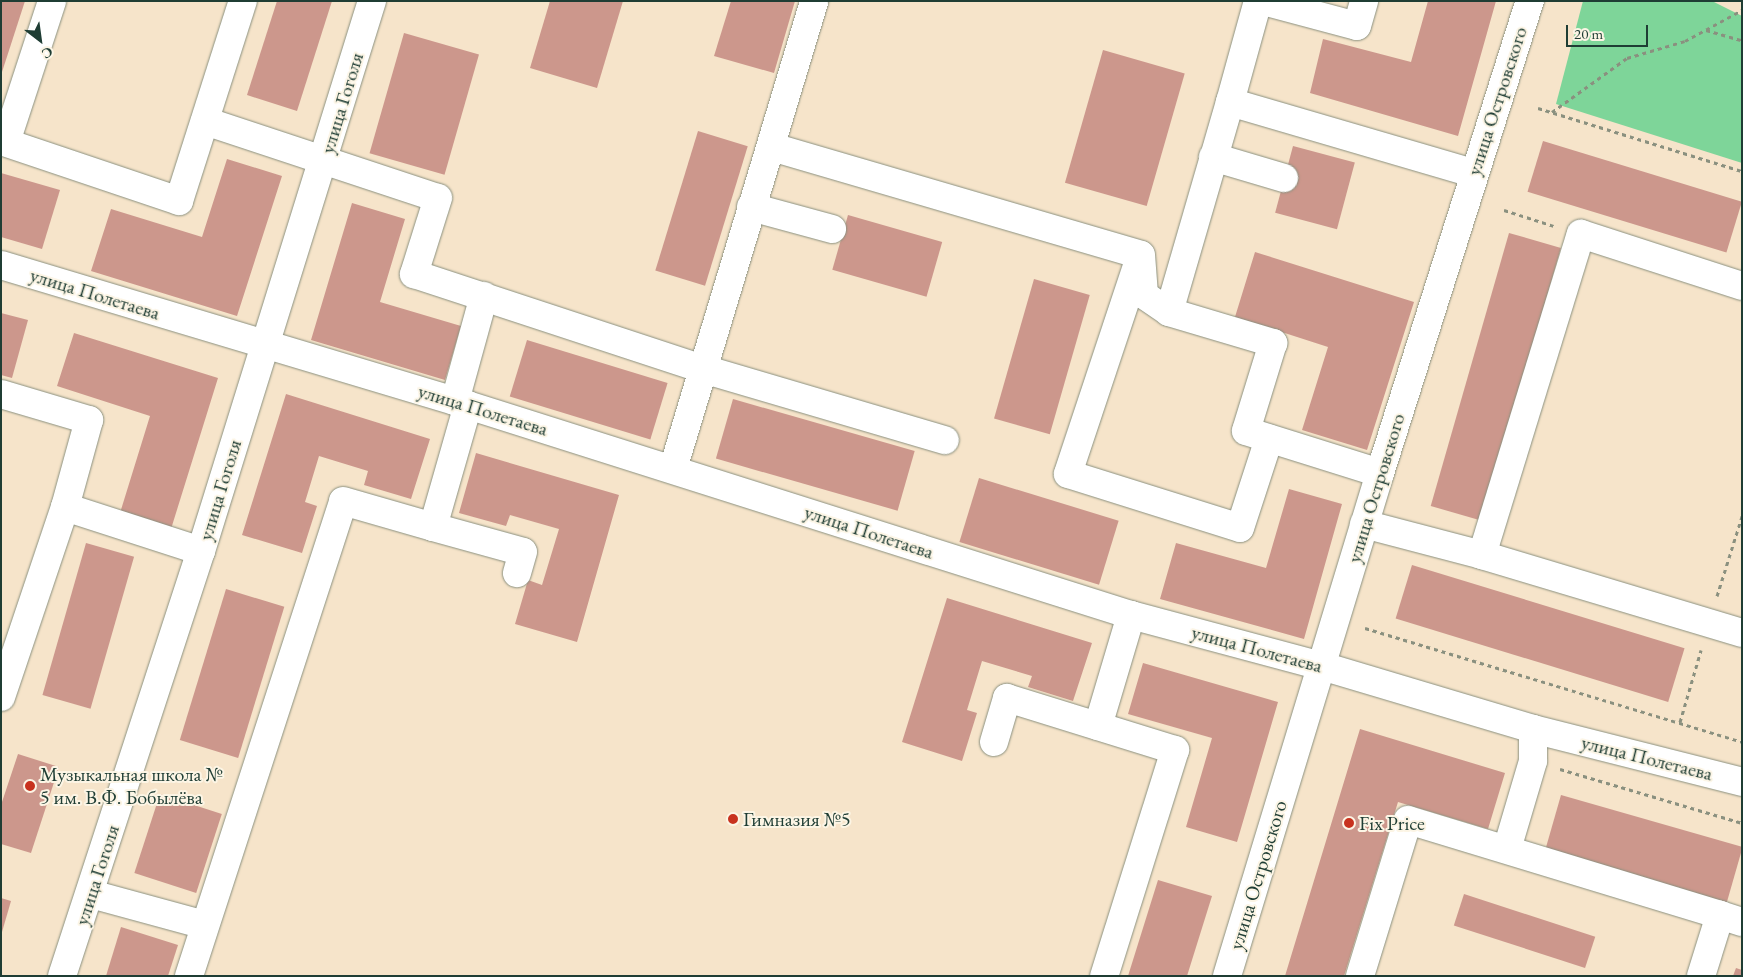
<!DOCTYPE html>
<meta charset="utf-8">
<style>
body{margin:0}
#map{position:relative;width:1743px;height:977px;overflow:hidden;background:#f6e4ca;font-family:"EB Garamond",serif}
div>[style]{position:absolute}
.green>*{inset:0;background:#7ed599}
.building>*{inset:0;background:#cc978c;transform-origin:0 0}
.path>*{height:3px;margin-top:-1.5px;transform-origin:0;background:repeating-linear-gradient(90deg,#8a907f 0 4px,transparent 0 8px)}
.roads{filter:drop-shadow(0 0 1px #8a907f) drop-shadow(0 0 1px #8a907f)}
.minor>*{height:28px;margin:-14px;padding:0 14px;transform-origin:14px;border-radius:14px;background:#fff}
.dots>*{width:14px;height:14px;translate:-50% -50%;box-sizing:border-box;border:2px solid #fcf5e5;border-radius:50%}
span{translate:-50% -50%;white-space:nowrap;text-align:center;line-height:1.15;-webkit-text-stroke:4px #fcf5e5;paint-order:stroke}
.street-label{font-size:20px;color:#1f3d34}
.poi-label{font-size:20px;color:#1f3d34}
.left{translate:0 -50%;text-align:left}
.frame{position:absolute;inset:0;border:2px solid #1f3d34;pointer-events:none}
.north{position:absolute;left:15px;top:15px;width:50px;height:50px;-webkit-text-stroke:4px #fcf5e5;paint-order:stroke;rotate:150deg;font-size:14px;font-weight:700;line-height:20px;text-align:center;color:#1f3d34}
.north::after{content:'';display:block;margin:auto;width:18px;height:22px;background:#1f3d34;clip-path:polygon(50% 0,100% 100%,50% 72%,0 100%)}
.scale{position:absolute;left:1566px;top:25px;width:82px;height:22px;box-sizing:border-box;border:2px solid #1f3d34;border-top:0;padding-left:6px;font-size:15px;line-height:18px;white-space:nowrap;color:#1f3d34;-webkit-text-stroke:4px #fcf5e5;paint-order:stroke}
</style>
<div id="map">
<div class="green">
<i style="clip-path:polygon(1583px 1px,1712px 1px,1742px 16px,1742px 163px,1556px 104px)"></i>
</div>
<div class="building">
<i style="clip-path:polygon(1px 1px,25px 1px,2px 72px,1px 72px)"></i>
<i style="clip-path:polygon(277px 1px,332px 1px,297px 111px,247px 95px)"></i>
<i style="clip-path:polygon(550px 1px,623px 1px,597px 88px,530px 68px)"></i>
<i style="clip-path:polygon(731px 1px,795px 1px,774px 73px,714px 56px)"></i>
<i style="clip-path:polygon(1428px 1px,1496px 1px,1458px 136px,1310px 93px,1323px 39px,1411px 62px)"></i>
<i style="left:404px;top:33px;width:78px;height:125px;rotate:16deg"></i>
<i style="left:1103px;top:50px;width:85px;height:138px;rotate:16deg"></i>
<i style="left:698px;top:131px;width:52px;height:146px;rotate:17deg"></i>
<i style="left:1543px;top:141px;width:208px;height:53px;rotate:17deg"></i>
<i style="left:1293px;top:146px;width:64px;height:69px;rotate:15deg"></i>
<i style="clip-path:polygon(227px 159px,282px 176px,237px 316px,91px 271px,111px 209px,202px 237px)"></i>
<i style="clip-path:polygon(1px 173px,60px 190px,42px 249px,1px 237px)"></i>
<i style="clip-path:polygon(352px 203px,405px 219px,380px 302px,461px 326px,445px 380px,311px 340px)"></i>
<i style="left:848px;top:215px;width:98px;height:57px;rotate:16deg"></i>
<i style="left:1509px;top:233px;width:54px;height:284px;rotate:16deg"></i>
<i style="clip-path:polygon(1255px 252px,1414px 302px,1367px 450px,1302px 430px,1328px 347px,1235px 317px)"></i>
<i style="left:1034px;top:279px;width:58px;height:145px;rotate:16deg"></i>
<i style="clip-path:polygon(1px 313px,28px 320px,12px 378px,1px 375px)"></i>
<i style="clip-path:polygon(74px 333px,218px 378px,171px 529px,120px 513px,150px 416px,57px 386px)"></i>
<i style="left:527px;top:340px;width:147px;height:59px;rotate:17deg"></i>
<i style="clip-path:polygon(286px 394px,430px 439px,411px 499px,364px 485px,368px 471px,319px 456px,305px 502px,317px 506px,302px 553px,242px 535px)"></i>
<i style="left:733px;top:399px;width:189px;height:62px;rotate:16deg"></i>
<i style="clip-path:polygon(476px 453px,619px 495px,577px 642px,515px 624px,528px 580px,542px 585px,559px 529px,510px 515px,506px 526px,459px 513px)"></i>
<i style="left:979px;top:478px;width:146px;height:67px;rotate:17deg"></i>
<i style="clip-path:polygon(1289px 489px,1342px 504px,1304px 639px,1160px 599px,1176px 543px,1266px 568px)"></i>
<i style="left:86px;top:543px;width:50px;height:158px;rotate:16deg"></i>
<i style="left:1412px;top:565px;width:285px;height:56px;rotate:17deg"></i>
<i style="left:226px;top:589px;width:61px;height:158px;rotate:17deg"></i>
<i style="clip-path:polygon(947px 598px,1092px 643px,1073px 701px,1028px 687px,1032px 676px,982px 661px,967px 710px,977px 713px,962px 761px,902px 742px)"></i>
<i style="clip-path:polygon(1143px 663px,1278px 702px,1237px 842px,1186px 827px,1212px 738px,1128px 714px)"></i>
<i style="clip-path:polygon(1360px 729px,1505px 773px,1488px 829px,1398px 802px,1344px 976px,1285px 976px)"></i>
<i style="clip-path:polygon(18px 754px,59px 767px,31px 853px,1px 844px,1px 805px)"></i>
<i style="left:160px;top:794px;width:65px;height:83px;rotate:18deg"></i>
<i style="left:1561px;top:795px;width:189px;height:59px;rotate:16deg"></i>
<i style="clip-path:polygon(1158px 880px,1212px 896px,1187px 976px,1128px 976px)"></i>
<i style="left:1464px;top:894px;width:138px;height:33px;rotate:18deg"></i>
<i style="clip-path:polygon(1px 898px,11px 901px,2px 932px,1px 932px)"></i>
<i style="clip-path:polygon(121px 927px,178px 945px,168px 976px,106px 976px)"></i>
<i style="clip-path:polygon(1736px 968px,1742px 970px,1742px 976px,1733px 976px)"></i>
</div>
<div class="path">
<i style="left:1706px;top:30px;width:37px;rotate:16deg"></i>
<i style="left:1538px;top:108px;width:214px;rotate:17.2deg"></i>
<i style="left:1552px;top:112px;width:92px;rotate:-35.8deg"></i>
<i style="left:1627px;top:58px;width:60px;rotate:-16.3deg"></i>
<i style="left:1685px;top:41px;width:65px;rotate:-28.5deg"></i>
<i style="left:1504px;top:210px;width:52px;rotate:17.7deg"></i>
<i style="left:1717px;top:596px;width:84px;rotate:-72.6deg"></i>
<i style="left:1365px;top:628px;width:394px;rotate:16.8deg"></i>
<i style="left:1680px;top:722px;width:75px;rotate:-73.7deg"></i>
<i style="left:1560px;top:769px;width:190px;rotate:16.5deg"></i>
</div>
<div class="roads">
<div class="minor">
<i style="left:1263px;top:1px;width:97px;rotate:14.9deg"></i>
<i style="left:1357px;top:26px;width:26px;rotate:-74deg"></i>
<i style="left:1230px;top:102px;width:105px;rotate:-74.5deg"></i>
<i style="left:205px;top:121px;width:245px;rotate:18.3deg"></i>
<i style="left:438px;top:198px;width:80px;rotate:107.5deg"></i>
<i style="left:414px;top:274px;width:304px;rotate:18.2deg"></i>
<i style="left:703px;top:369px;width:252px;rotate:16.4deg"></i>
<i style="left:1px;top:141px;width:188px;rotate:18.6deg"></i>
<i style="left:179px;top:201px;width:210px;rotate:-72.3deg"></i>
<i style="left:6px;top:142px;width:148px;rotate:-71.9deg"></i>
<i style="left:772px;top:147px;width:384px;rotate:16.3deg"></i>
<i style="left:1141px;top:255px;width:40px;rotate:85.7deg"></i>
<i style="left:1144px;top:295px;width:30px;rotate:34deg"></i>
<i style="left:1169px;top:312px;width:109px;rotate:16.6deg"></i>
<i style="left:1273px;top:343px;width:92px;rotate:107.1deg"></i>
<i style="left:1246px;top:431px;width:140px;rotate:17.4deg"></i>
<i style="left:1213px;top:157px;width:74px;rotate:16.5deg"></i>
<i style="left:751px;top:207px;width:84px;rotate:15.2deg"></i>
<i style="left:1px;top:265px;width:474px;rotate:16.7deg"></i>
<i style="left:455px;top:401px;width:709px;rotate:17.57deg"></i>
<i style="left:1131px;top:615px;width:198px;rotate:15deg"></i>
<i style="left:1322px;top:666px;width:220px;rotate:16.6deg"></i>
<i style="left:1533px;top:729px;width:216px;rotate:14.2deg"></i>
<i style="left:1137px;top:266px;width:219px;rotate:108.4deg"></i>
<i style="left:1068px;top:474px;width:180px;rotate:17.4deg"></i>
<i style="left:1240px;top:528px;width:94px;rotate:-72deg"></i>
<i style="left:1169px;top:312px;width:219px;rotate:-73.8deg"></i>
<i style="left:1230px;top:102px;width:253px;rotate:16.3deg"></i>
<i style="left:1px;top:394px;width:92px;rotate:16.5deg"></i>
<i style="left:89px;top:420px;width:90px;rotate:105.4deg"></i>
<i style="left:65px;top:507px;width:143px;rotate:17.9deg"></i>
<i style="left:455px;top:401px;width:109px;rotate:-74.6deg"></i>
<i style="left:673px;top:469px;width:489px;rotate:-73.2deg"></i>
<i style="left:1364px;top:524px;width:122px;rotate:14.7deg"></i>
<i style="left:1482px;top:555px;width:271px;rotate:16.7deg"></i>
<i style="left:433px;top:527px;width:93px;rotate:15.5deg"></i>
<i style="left:523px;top:552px;width:22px;rotate:106deg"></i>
<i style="left:1482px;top:555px;width:336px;rotate:-72.9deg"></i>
<i style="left:1581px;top:234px;width:169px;rotate:17.9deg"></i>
<i style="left:1px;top:697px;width:200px;rotate:-71.4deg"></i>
<i style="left:1098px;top:726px;width:116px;rotate:-73.4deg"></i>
<i style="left:994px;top:742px;width:46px;rotate:-73.5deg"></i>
<i style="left:1007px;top:698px;width:176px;rotate:17.2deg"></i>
<i style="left:1175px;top:750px;width:237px;rotate:107.4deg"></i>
<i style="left:1507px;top:849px;width:92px;rotate:-73.5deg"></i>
<i style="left:1533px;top:761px;width:32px;rotate:-90deg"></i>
<i style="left:91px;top:894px;width:118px;rotate:15.2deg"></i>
<i style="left:1720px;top:915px;width:23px;rotate:18deg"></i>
<i style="left:62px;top:976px;width:447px;rotate:-71.9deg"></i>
<i style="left:201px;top:551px;width:576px;rotate:-72.73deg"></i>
<i style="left:189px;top:976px;width:499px;rotate:-72deg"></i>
<i style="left:343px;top:501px;width:94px;rotate:16.1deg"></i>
<i style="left:433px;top:527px;width:127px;rotate:-74deg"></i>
<i style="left:1227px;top:976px;width:526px;rotate:-73.08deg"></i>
<i style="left:1380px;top:473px;width:495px;rotate:-72.4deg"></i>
<i style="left:1360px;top:976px;width:163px;rotate:-72.9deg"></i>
<i style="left:1408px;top:820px;width:326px;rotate:16.9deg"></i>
<i style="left:1720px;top:915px;width:64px;rotate:107.3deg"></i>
</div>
</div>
<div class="dots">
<i style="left:30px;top:786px;background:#c8321e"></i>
<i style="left:733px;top:819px;background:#c8321e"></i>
<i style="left:1349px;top:823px;background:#c8321e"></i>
</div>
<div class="street-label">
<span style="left:1497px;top:101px;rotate:-72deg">улица Островского</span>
<span style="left:342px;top:103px;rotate:-73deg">улица Гоголя</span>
<span style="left:95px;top:294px;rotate:17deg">улица Полетаева</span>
<span style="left:483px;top:410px;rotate:17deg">улица Полетаева</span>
<span style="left:1376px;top:488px;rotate:-73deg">улица Островского</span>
<span style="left:220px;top:490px;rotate:-73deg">улица Гоголя</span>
<span style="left:869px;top:532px;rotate:18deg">улица Полетаева</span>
<span style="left:1257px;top:649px;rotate:15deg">улица Полетаева</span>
<span style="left:1647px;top:758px;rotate:14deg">улица Полетаева</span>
<span style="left:97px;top:875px;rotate:-72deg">улица Гоголя</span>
<span style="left:1258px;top:875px;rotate:-73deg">улица Островского</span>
</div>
<div class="poi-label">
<span class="left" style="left:40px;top:786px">Музыкальная школа №<br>5 им. В.Ф. Бобылёва</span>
<span class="left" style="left:743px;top:819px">Гимназия №5</span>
<span class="left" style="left:1359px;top:823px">Fix Price</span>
</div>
<div class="frame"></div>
<div class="north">С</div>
<div class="scale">20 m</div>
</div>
